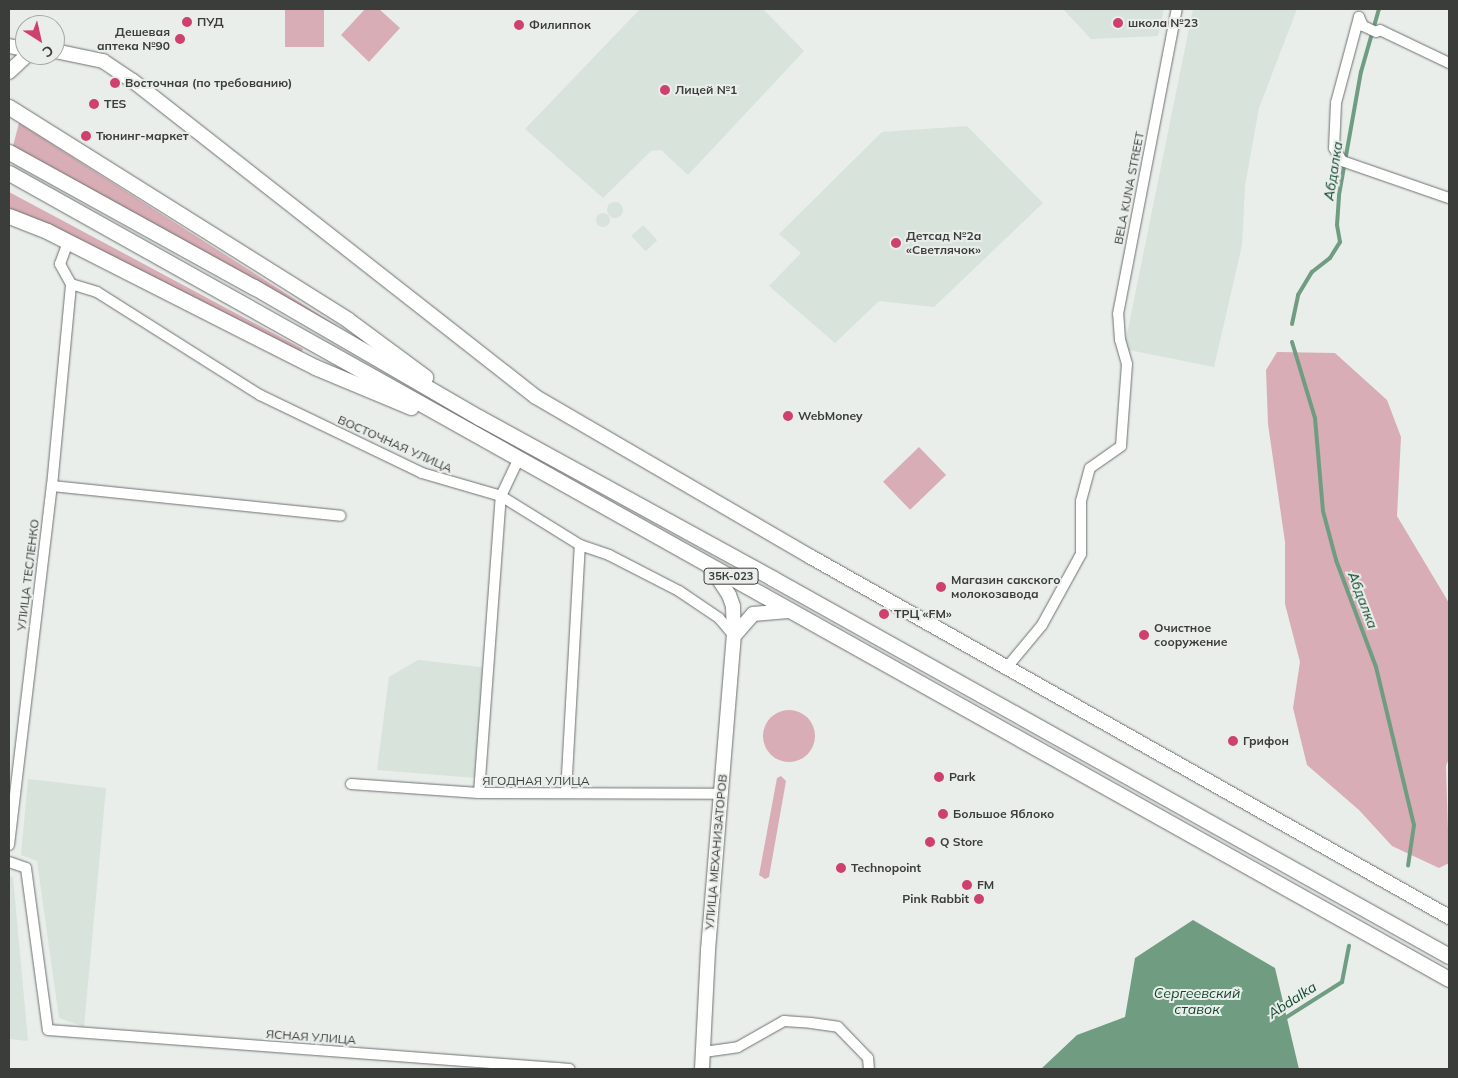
<!DOCTYPE html>
<meta charset="utf-8">
<style>
body{margin:0}
#map{position:relative;width:1458px;height:1078px;overflow:hidden;background:#e9eeeb;font-family:Mulish,sans-serif}
div>[style]{position:absolute}
.built>*{inset:0;background:#d7e3db;transform-origin:0 0}
.round{border-radius:50%}
.green>*{inset:0;background:#d8adb5;transform-origin:0 0}
.water>*{inset:0;background:#709d82}
.stream>*{height:4px;margin:-2px;padding:0 2px;transform-origin:2px;border-radius:2px;background:#709d82}
.roads{filter:drop-shadow(0 0 1px #6d716e) drop-shadow(0 0 1px #6d716e)}
.street>*{height:10px;margin:-5px;padding:0 5px;transform-origin:5px;border-radius:5px;background:#fff}
.secondary>*{height:14px;margin:-7px;padding:0 7px;transform-origin:7px;border-radius:7px;background:#fff}
.primary>*{height:15px;margin:-7.5px;padding:0 7.5px;transform-origin:7.5px;border-radius:7.5px;background:#fff}
.dots>*{width:14px;height:14px;translate:-50% -50%;box-sizing:border-box;border:2px solid #e9eeeb;border-radius:50%}
span{translate:-50% -50%;white-space:nowrap;text-align:center;line-height:1.15;-webkit-text-stroke:4px #e9eeeb;paint-order:stroke}
.shield-label span{padding:1px 4px;background:#e9eeeb;border:1px solid;border-radius:4px;-webkit-text-stroke-width:0}
.shield-label{font-size:11px;color:#3b3d3b;font-weight:700}
.poi-label{font-size:12px;color:#3b3d3b;font-weight:700}
.left{translate:0 -50%;text-align:left}
.right{translate:-100% -50%;text-align:right}
.street-label{font-size:12px;color:#3b3d3b}
.water-label{font-size:14px;color:#11492e;font-style:italic}
.frame{position:absolute;inset:0;border:10px solid #3b3d3b;pointer-events:none}
.north{position:absolute;left:15px;top:15px;width:50px;height:50px;box-sizing:border-box;background:#e9eeeb;border:1px solid #a3a7a5;border-radius:50%;rotate:145deg;font-size:14px;font-weight:700;line-height:20px;text-align:center;color:#3b3d3b}
.north::after{content:'';display:block;margin:auto;width:18px;height:22px;background:#cf416d;clip-path:polygon(50% 0,100% 100%,50% 72%,0 100%)}
</style>
<div id="map">
<div class="built">
<i style="clip-path:polygon(640px 9px,763px 9px,804px 51px,688px 175px,661px 150px,651px 151px,603px 198px,525px 129px)"></i>
<i style="clip-path:polygon(1063px 9px,1164px 9px,1158px 36px,1091px 39px)"></i>
<i style="clip-path:polygon(1193px 9px,1297px 9px,1259px 108px,1245px 186px,1242px 245px,1214px 367px,1124px 349px)"></i>
<i style="clip-path:polygon(967px 126px,1043px 203px,934px 307px,879px 301px,835px 343px,769px 286px,801px 253px,779px 234px,882px 132px)"></i>
<i class="round" style="left:607px;top:202px;width:16px;height:16px"></i>
<i class="round" style="left:596px;top:213px;width:14px;height:14px"></i>
<i style="left:643px;top:225px;width:21px;height:16px;rotate:47deg"></i>
<i style="clip-path:polygon(418px 660px,489px 668px,476px 778px,377px 770px,389px 677px)"></i>
<i style="clip-path:polygon(28px 779px,106px 788px,84px 1027px,59px 1018px,37px 861px,21px 855px)"></i>
<i style="clip-path:polygon(9px 876px,13px 877px,28px 1041px,9px 1039px)"></i>
</div>
<div class="green">
<i style="left:285px;top:9px;width:39px;height:38px"></i>
<i style="clip-path:polygon(365px 9px,379px 9px,400px 28px,369px 62px,341px 35px)"></i>
<i style="clip-path:polygon(19px 123px,340px 328px,344px 333px,13px 146px)"></i>
<i style="clip-path:polygon(9px 192px,303px 349px,301px 352px,9px 210px)"></i>
<i style="clip-path:polygon(1277px 352px,1335px 353px,1387px 400px,1401px 437px,1397px 516px,1449px 603px,1449px 758px,1446px 766px,1449px 863px,1439px 868px,1392px 846px,1359px 810px,1307px 765px,1293px 708px,1300px 662px,1285px 604px,1285px 542px,1268px 424px,1266px 370px)"></i>
<i style="left:919px;top:447px;width:39px;height:50px;rotate:46deg"></i>
<i class="round" style="left:763px;top:710px;width:52px;height:52px"></i>
<i style="clip-path:polygon(781px 776px,786px 781px,769px 877px,765px 879px,759px 875px,777px 778px)"></i>
</div>
<div class="water">
<i style="clip-path:polygon(1193px 920px,1275px 968px,1299px 1069px,1041px 1069px,1077px 1035px,1125px 1017px,1135px 958px)"></i>
</div>
<div class="stream">
<i style="left:1292px;top:324px;width:30px;rotate:-78deg"></i>
<i style="left:1298px;top:295px;width:27px;rotate:-59deg"></i>
<i style="left:1312px;top:272px;width:23px;rotate:-38deg"></i>
<i style="left:1330px;top:258px;width:19px;rotate:-58deg"></i>
<i style="left:1340px;top:242px;width:17px;rotate:-100deg"></i>
<i style="left:1337px;top:225px;width:30px;rotate:-86deg"></i>
<i style="left:1339px;top:195px;width:125px;rotate:-79.9deg"></i>
<i style="left:1361px;top:72px;width:66px;rotate:-74.1deg"></i>
<i style="left:1292px;top:342px;width:79px;rotate:73.2deg"></i>
<i style="left:1315px;top:418px;width:93px;rotate:85.1deg"></i>
<i style="left:1323px;top:511px;width:51px;rotate:75.1deg"></i>
<i style="left:1336px;top:560px;width:114px;rotate:69.5deg"></i>
<i style="left:1376px;top:667px;width:163px;rotate:76.5deg"></i>
<i style="left:1414px;top:825px;width:41px;rotate:98.3deg"></i>
<i style="left:1282px;top:1020px;width:71px;rotate:-32.3deg"></i>
<i style="left:1342px;top:982px;width:37px;rotate:-79deg"></i>
</div>
<div class="roads">
<div class="street">
<i style="left:1449px;top:63px;width:76px;rotate:-154.4deg"></i>
<i style="left:1380px;top:30px;width:4px;rotate:153deg"></i>
<i style="left:1376px;top:32px;width:14px;rotate:-155deg"></i>
<i style="left:1363px;top:26px;width:10px;rotate:-114deg"></i>
<i style="left:1359px;top:17px;width:89px;rotate:105deg"></i>
<i style="left:1336px;top:103px;width:45px;rotate:92.5deg"></i>
<i style="left:1334px;top:148px;width:15px;rotate:58deg"></i>
<i style="left:1342px;top:161px;width:113px;rotate:19.1deg"></i>
<i style="left:71px;top:284px;width:27px;rotate:17deg"></i>
<i style="left:97px;top:292px;width:193px;rotate:32.3deg"></i>
<i style="left:260px;top:395px;width:180px;rotate:25.7deg"></i>
<i style="left:422px;top:473px;width:82px;rotate:16.2deg"></i>
<i style="left:501px;top:496px;width:93px;rotate:31.8deg"></i>
<i style="left:580px;top:545px;width:31px;rotate:19deg"></i>
<i style="left:609px;top:555px;width:79px;rotate:27.2deg"></i>
<i style="left:679px;top:591px;width:48px;rotate:34deg"></i>
<i style="left:719px;top:618px;width:23px;rotate:50deg"></i>
<i style="left:52px;top:486px;width:290px;rotate:5.9deg"></i>
<i style="left:1008px;top:666px;width:53px;rotate:-50.3deg"></i>
<i style="left:1042px;top:625px;width:81px;rotate:-61.2deg"></i>
<i style="left:1081px;top:554px;width:53px;rotate:-90deg"></i>
<i style="left:1081px;top:501px;width:34px;rotate:-75deg"></i>
<i style="left:1090px;top:468px;width:38px;rotate:-35deg"></i>
<i style="left:1121px;top:446px;width:82px;rotate:-85.8deg"></i>
<i style="left:1127px;top:364px;width:25px;rotate:-106deg"></i>
<i style="left:1120px;top:340px;width:26px;rotate:-94deg"></i>
<i style="left:1118px;top:314px;width:311px;rotate:-79.1deg"></i>
<i style="left:351px;top:784px;width:128px;rotate:4deg"></i>
<i style="left:479px;top:793px;width:241px;rotate:0.2deg"></i>
<i style="left:479px;top:793px;width:298px;rotate:-85.8deg"></i>
<i style="left:501px;top:496px;width:42px;rotate:-64.7deg"></i>
<i style="left:566px;top:793px;width:248px;rotate:-86.8deg"></i>
<i style="left:9px;top:845px;width:362px;rotate:-83.2deg"></i>
<i style="left:52px;top:486px;width:203px;rotate:-84.6deg"></i>
<i style="left:71px;top:284px;width:23px;rotate:-119deg"></i>
<i style="left:60px;top:264px;width:23px;rotate:-70deg"></i>
<i style="left:9px;top:862px;width:18px;rotate:19deg"></i>
<i style="left:26px;top:868px;width:163px;rotate:82.3deg"></i>
<i style="left:48px;top:1030px;width:523px;rotate:4.27deg"></i>
<i style="left:704px;top:1052px;width:34px;rotate:-8deg"></i>
<i style="left:738px;top:1047px;width:53px;rotate:-29.5deg"></i>
<i style="left:784px;top:1021px;width:27px;rotate:4deg"></i>
<i style="left:811px;top:1023px;width:27px;rotate:8deg"></i>
<i style="left:838px;top:1027px;width:43px;rotate:45.9deg"></i>
<i style="left:868px;top:1058px;width:11px;rotate:85deg"></i>
</div>
<div class="secondary">
<i style="left:9px;top:46px;width:16px;rotate:11deg"></i>
<i style="left:55px;top:51px;width:49px;rotate:11.8deg"></i>
<i style="left:103px;top:61px;width:36px;rotate:34deg"></i>
<i style="left:133px;top:81px;width:512px;rotate:38.1deg"></i>
<i style="left:536px;top:397px;width:318px;rotate:30.2deg"></i>
<i style="left:811px;top:557px;width:733px;rotate:29.43deg"></i>
<i style="left:9px;top:72px;width:25px;rotate:-43deg"></i>
<i style="left:734px;top:636px;width:29px;rotate:-49deg"></i>
<i style="left:753px;top:614px;width:38px;rotate:-5deg"></i>
<i style="left:702px;top:1069px;width:119px;rotate:-87.1deg"></i>
<i style="left:708px;top:950px;width:315px;rotate:-85.3deg"></i>
<i style="left:734px;top:636px;width:30px;rotate:-92deg"></i>
<i style="left:733px;top:606px;width:12px;rotate:-110deg"></i>
<i style="left:729px;top:595px;width:35px;rotate:-123deg"></i>
</div>
<div class="primary">
<i style="left:9px;top:107px;width:400px;rotate:32.1deg"></i>
<i style="left:348px;top:320px;width:96px;rotate:36.5deg"></i>
<i style="left:9px;top:152px;width:280px;rotate:28.9deg"></i>
<i style="left:254px;top:287px;width:261px;rotate:30.1deg"></i>
<i style="left:480px;top:418px;width:333px;rotate:28.7deg"></i>
<i style="left:772px;top:578px;width:775px;rotate:29.18deg"></i>
<i style="left:9px;top:173px;width:1650px;rotate:29.24deg"></i>
<i style="left:9px;top:216px;width:41px;rotate:21.5deg"></i>
<i style="left:47px;top:231px;width:301px;rotate:26.9deg"></i>
<i style="left:315px;top:367px;width:104px;rotate:22.6deg"></i>
</div>
</div>
<div class="dots">
<i style="left:187px;top:22px;background:#cf416d"></i>
<i style="left:1118px;top:23px;background:#cf416d"></i>
<i style="left:519px;top:25px;background:#cf416d"></i>
<i style="left:180px;top:39px;background:#cf416d"></i>
<i style="left:115px;top:83px;background:#cf416d"></i>
<i style="left:665px;top:90px;background:#cf416d"></i>
<i style="left:94px;top:104px;background:#cf416d"></i>
<i style="left:86px;top:136px;background:#cf416d"></i>
<i style="left:896px;top:243px;background:#cf416d"></i>
<i style="left:788px;top:416px;background:#cf416d"></i>
<i style="left:941px;top:587px;background:#cf416d"></i>
<i style="left:884px;top:614px;background:#cf416d"></i>
<i style="left:1144px;top:635px;background:#cf416d"></i>
<i style="left:1233px;top:741px;background:#cf416d"></i>
<i style="left:939px;top:777px;background:#cf416d"></i>
<i style="left:943px;top:814px;background:#cf416d"></i>
<i style="left:930px;top:842px;background:#cf416d"></i>
<i style="left:841px;top:868px;background:#cf416d"></i>
<i style="left:967px;top:885px;background:#cf416d"></i>
<i style="left:979px;top:899px;background:#cf416d"></i>
</div>
<div class="shield-label">
<span style="left:731px;top:576px">35К-023</span>
</div>
<div class="poi-label">
<span class="left" style="left:197px;top:22px">ПУД</span>
<span class="left" style="left:1128px;top:23px">школа №23</span>
<span class="left" style="left:529px;top:25px">Филиппок</span>
<span class="right" style="left:170px;top:39px">Дешевая<br>аптека №90</span>
<span class="left" style="left:125px;top:83px">Восточная (по требованию)</span>
<span class="left" style="left:675px;top:90px">Лицей №1</span>
<span class="left" style="left:104px;top:104px">TES</span>
<span class="left" style="left:96px;top:136px">Тюнинг-маркет</span>
<span class="left" style="left:906px;top:243px">Детсад №2а<br>«Светлячок»</span>
<span class="left" style="left:798px;top:416px">WebMoney</span>
<span class="left" style="left:951px;top:587px">Магазин сакского<br>молокозавода</span>
<span class="left" style="left:894px;top:614px">ТРЦ «FM»</span>
<span class="left" style="left:1154px;top:635px">Очистное<br>сооружение</span>
<span class="left" style="left:1243px;top:741px">Грифон</span>
<span class="left" style="left:949px;top:777px">Park</span>
<span class="left" style="left:953px;top:814px">Большое Яблоко</span>
<span class="left" style="left:940px;top:842px">Q Store</span>
<span class="left" style="left:851px;top:868px">Technopoint</span>
<span class="left" style="left:977px;top:885px">FM</span>
<span class="right" style="left:969px;top:899px">Pink Rabbit</span>
</div>
<div class="street-label">
<span style="left:1129px;top:188px;rotate:-79deg">BELA KUNA STREET</span>
<span style="left:395px;top:444px;rotate:24deg">ВОСТОЧНАЯ УЛИЦА</span>
<span style="left:28px;top:575px;rotate:-83deg">УЛИЦА ТЕСЛЕНКО</span>
<span style="left:536px;top:781px">ЯГОДНАЯ УЛИЦА</span>
<span style="left:716px;top:852px;rotate:-85deg">УЛИЦА МЕХАНИЗАТОРОВ</span>
<span style="left:311px;top:1037px;rotate:4deg">ЯСНАЯ УЛИЦА</span>
</div>
<div class="water-label">
<span style="left:1333px;top:171px;rotate:-81deg">Абдалка</span>
<span style="left:1363px;top:600px;rotate:69deg">Абдалка</span>
<span style="left:1197px;top:1001px">Сергеевский<br>ставок</span>
<span style="left:1292px;top:1000px;rotate:-33deg">Abdalka</span>
</div>
<div class="frame"></div>
<div class="north">С</div>
</div>
